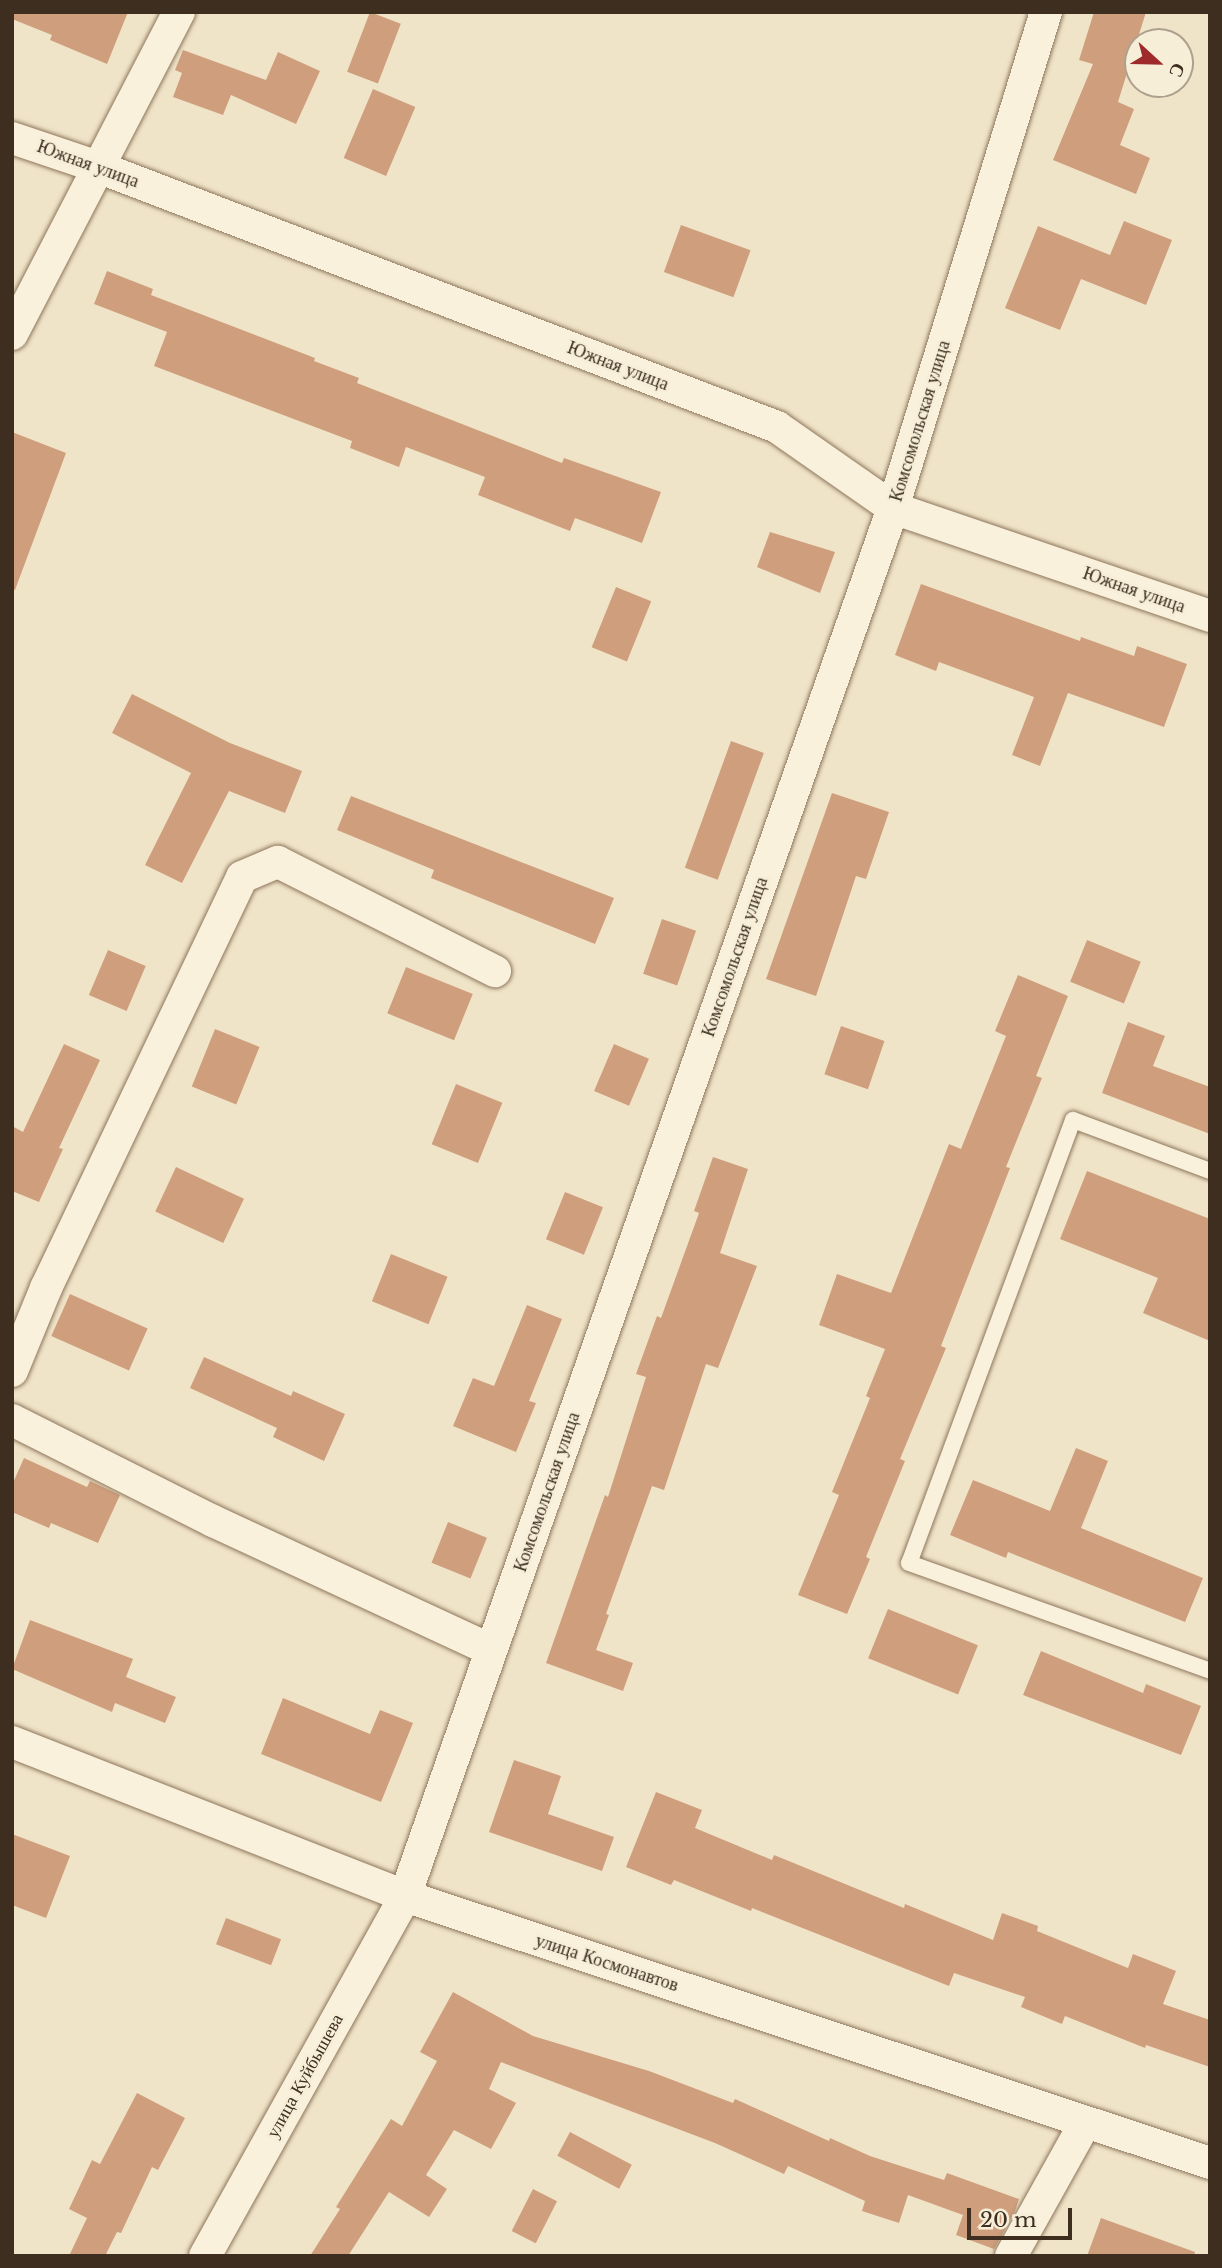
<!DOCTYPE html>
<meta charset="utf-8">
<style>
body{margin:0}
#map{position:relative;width:1222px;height:2268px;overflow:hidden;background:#f0e4c8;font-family:"Libre Baskerville",serif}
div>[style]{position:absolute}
.building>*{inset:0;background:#cf9f7d;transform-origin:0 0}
.roads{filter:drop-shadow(0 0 2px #8d765c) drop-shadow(0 0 2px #8d765c)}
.service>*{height:16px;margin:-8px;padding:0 8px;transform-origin:8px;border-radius:8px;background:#faf1dc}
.minor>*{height:32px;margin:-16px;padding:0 16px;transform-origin:16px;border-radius:16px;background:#faf1dc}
span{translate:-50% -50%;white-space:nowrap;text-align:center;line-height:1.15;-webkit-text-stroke:5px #f7eed8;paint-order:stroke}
.street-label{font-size:18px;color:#3d2e20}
.frame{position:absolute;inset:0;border:14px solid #3d2e20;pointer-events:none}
.north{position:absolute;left:1124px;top:28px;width:70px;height:70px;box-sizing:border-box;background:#f7eed8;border:2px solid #ada18e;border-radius:50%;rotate:112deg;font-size:19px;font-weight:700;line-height:28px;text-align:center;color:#3d2e20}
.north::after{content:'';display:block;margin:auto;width:24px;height:32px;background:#9e2a2b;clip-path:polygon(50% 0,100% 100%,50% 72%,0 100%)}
.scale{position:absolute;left:967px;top:2208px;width:105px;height:32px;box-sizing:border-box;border:4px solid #3d2e20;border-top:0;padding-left:9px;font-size:21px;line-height:24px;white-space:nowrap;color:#3d2e20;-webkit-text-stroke:5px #f7eed8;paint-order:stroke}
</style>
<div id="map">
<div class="building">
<i style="clip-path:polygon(12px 12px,128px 12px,107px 64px,50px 40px,52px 35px,12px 19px)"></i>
<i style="left:370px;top:12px;width:33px;height:64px;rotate:21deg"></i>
<i style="clip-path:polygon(1094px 12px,1146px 12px,1118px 102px,1134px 109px,1120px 145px,1150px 158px,1136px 194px,1053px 160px,1093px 64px,1079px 60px)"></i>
<i style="clip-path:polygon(183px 50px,266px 80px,278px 52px,320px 71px,296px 124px,231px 95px,223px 115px,173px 97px,182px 73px,175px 70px)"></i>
<i style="left:373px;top:89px;width:46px;height:75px;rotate:23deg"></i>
<i style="clip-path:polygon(1124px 221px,1172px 240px,1146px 305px,1081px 279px,1060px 330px,1005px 308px,1038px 226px,1110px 255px)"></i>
<i style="left:681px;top:225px;width:74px;height:50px;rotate:20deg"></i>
<i style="clip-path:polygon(107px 271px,153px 289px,151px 295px,315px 358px,314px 361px,359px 378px,357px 383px,562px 463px,564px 458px,661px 492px,642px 543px,575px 518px,570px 531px,478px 495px,485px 477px,406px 447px,399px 467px,350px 448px,352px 441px,154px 366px,167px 332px,94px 304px)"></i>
<i style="clip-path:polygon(12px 432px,66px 453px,15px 590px,12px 589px)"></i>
<i style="clip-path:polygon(770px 532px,835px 552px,820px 593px,757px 567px)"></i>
<i style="clip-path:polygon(921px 584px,1080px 641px,1081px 637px,1134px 656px,1137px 646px,1187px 664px,1164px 727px,1068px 693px,1040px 766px,1012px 755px,1034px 697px,939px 662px,936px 671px,895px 655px)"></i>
<i style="left:616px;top:587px;width:38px;height:65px;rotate:22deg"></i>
<i style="clip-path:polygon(132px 694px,230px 743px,302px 771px,285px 813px,229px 791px,182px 883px,145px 865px,191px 773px,112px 733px)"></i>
<i style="left:731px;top:741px;width:35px;height:135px;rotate:20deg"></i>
<i style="clip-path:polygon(832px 793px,889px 812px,866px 879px,856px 876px,816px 996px,766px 979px)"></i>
<i style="clip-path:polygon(351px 796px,614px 898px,595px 944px,431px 878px,434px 870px,337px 830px)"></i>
<i style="left:662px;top:919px;width:36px;height:58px;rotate:19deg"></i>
<i style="left:1087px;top:940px;width:58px;height:45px;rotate:22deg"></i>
<i style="left:108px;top:950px;width:41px;height:49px;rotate:23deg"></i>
<i style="left:406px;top:967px;width:72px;height:50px;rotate:22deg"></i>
<i style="clip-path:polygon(1018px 975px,1068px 996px,1036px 1076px,1042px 1078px,1006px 1167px,1010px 1168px,941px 1346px,946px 1348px,900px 1459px,905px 1461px,866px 1557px,870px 1559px,847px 1614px,798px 1595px,839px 1495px,832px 1492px,870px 1398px,866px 1396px,885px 1349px,819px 1325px,837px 1274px,891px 1293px,949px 1144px,961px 1149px,1006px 1036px,995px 1031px)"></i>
<i style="clip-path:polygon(1128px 1022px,1165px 1036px,1153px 1066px,1210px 1087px,1210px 1134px,1102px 1093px)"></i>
<i style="left:841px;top:1026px;width:46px;height:51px;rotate:19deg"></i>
<i style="left:215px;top:1029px;width:48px;height:62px;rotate:22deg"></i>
<i style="clip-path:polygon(64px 1044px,100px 1060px,59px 1148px,63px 1149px,39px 1202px,12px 1191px,12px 1126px,23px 1132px)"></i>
<i style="left:614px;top:1044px;width:38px;height:51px;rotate:23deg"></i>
<i style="left:456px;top:1084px;width:50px;height:65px;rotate:22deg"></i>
<i style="clip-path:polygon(713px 1157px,748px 1169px,720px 1253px,757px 1266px,718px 1368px,706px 1364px,664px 1490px,652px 1486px,606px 1614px,609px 1615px,596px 1650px,633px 1663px,623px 1691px,546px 1663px,605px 1495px,608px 1497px,646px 1377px,636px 1374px,657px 1316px,661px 1318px,699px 1213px,694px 1211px)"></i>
<i style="left:176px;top:1167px;width:75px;height:49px;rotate:25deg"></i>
<i style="clip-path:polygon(1087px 1171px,1210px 1219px,1210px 1341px,1143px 1313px,1158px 1278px,1060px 1239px)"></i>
<i style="left:565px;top:1192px;width:41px;height:51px;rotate:22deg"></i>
<i style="left:391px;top:1254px;width:61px;height:51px;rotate:22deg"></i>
<i style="left:70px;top:1294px;width:85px;height:46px;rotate:24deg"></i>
<i style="clip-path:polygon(527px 1305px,562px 1319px,529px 1401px,536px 1403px,516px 1452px,453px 1426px,473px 1378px,494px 1386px)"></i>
<i style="clip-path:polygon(204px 1357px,291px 1396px,293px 1391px,345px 1414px,324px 1461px,273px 1437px,277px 1428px,190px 1388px)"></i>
<i style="clip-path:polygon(1076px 1448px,1108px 1461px,1081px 1528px,1203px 1578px,1185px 1622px,1008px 1552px,1006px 1558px,950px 1535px,973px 1480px,1050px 1511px)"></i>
<i style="clip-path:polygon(24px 1458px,87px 1487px,90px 1481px,120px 1495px,98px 1543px,51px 1523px,49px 1528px,12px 1512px,12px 1485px)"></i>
<i style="left:448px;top:1522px;width:42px;height:44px;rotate:22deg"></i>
<i style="left:888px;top:1609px;width:97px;height:53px;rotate:22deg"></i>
<i style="clip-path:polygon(30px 1620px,133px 1659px,126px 1677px,176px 1697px,165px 1723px,115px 1703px,112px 1712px,12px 1669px)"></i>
<i style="clip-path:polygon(1041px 1651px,1143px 1693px,1146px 1684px,1201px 1706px,1181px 1755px,1023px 1695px)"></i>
<i style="clip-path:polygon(283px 1698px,370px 1734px,380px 1710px,413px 1723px,381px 1802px,261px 1754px)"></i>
<i style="clip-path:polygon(514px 1760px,561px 1776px,548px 1814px,614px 1837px,602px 1871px,489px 1832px)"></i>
<i style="clip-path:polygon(656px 1792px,702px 1810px,695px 1828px,772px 1860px,774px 1855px,904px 1908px,905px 1904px,993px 1940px,1002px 1913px,1038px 1926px,1037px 1931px,1128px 1968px,1133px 1954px,1176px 1971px,1163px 2004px,1210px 2020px,1210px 2067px,1146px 2045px,1145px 2048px,1065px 2016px,1062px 2024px,1021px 2007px,1025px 1997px,954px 1973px,949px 1986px,752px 1908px,751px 1911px,674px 1880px,671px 1885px,626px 1867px)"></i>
<i style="clip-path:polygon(12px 1834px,70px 1856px,46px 1918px,12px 1905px)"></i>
<i style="left:226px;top:1918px;width:59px;height:28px;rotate:21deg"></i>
<i style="clip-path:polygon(453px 1992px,533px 2036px,649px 2071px,733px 2103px,735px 2099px,829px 2141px,830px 2138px,870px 2156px,944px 2180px,947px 2173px,1019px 2199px,1015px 2211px,994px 2249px,956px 2235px,963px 2215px,908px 2195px,899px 2223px,862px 2211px,865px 2201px,788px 2166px,784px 2174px,715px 2143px,501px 2062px,489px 2089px,516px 2103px,491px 2149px,454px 2130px,426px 2175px,447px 2189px,429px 2217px,389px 2192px,348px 2256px,310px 2256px,340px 2209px,336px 2207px,391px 2119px,402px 2126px,437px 2061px,420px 2052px)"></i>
<i style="clip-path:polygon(137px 2093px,185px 2118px,158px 2170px,152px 2167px,121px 2233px,117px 2232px,105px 2256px,69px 2256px,87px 2218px,69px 2209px,92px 2160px,100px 2164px)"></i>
<i style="left:570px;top:2132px;width:70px;height:27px;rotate:28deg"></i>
<i style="left:533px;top:2189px;width:27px;height:47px;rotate:27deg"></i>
<i style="clip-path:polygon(1101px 2218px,1195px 2252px,1194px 2256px,1087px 2256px)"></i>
</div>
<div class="roads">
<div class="service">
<i style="left:1210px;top:1171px;width:146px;rotate:-159.6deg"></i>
<i style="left:1073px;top:1120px;width:472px;rotate:110.3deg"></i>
<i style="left:909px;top:1563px;width:320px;rotate:19.7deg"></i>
</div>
<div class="minor">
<i style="left:12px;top:138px;width:91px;rotate:18.6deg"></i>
<i style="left:98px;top:167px;width:727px;rotate:20.95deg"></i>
<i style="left:777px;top:427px;width:141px;rotate:34.9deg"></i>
<i style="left:893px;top:508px;width:335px;rotate:18.8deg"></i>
<i style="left:12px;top:334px;width:363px;rotate:-62.6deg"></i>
<i style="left:12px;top:1371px;width:90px;rotate:-67.7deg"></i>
<i style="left:46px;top:1288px;width:455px;rotate:-64.5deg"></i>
<i style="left:242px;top:877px;width:39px;rotate:-23deg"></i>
<i style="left:278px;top:862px;width:243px;rotate:26.7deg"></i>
<i style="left:12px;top:1420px;width:225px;rotate:26.7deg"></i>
<i style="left:213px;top:1521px;width:306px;rotate:24.9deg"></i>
<i style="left:12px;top:1742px;width:422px;rotate:21.4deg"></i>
<i style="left:405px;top:1896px;width:848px;rotate:18.35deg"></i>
<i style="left:205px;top:2256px;width:412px;rotate:-60.9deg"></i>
<i style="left:405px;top:1896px;width:1471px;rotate:-70.63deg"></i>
<i style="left:893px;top:508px;width:519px;rotate:-72.86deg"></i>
<i style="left:1011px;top:2256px;width:152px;rotate:-60.9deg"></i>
</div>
</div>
<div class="street-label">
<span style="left:88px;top:164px;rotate:20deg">Южная улица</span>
<span style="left:618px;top:366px;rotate:21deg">Южная улица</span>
<span style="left:920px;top:421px;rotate:-73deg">Комсомольская улица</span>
<span style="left:1134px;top:590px;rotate:19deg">Южная улица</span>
<span style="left:735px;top:957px;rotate:-71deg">Комсомольская улица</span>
<span style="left:547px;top:1492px;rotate:-71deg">Комсомольская улица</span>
<span style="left:607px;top:1963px;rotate:18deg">улица Космонавтов</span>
<span style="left:305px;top:2076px;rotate:-61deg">улица Куйбышева</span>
</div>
<div class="frame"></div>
<div class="north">С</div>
<div class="scale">20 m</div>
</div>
